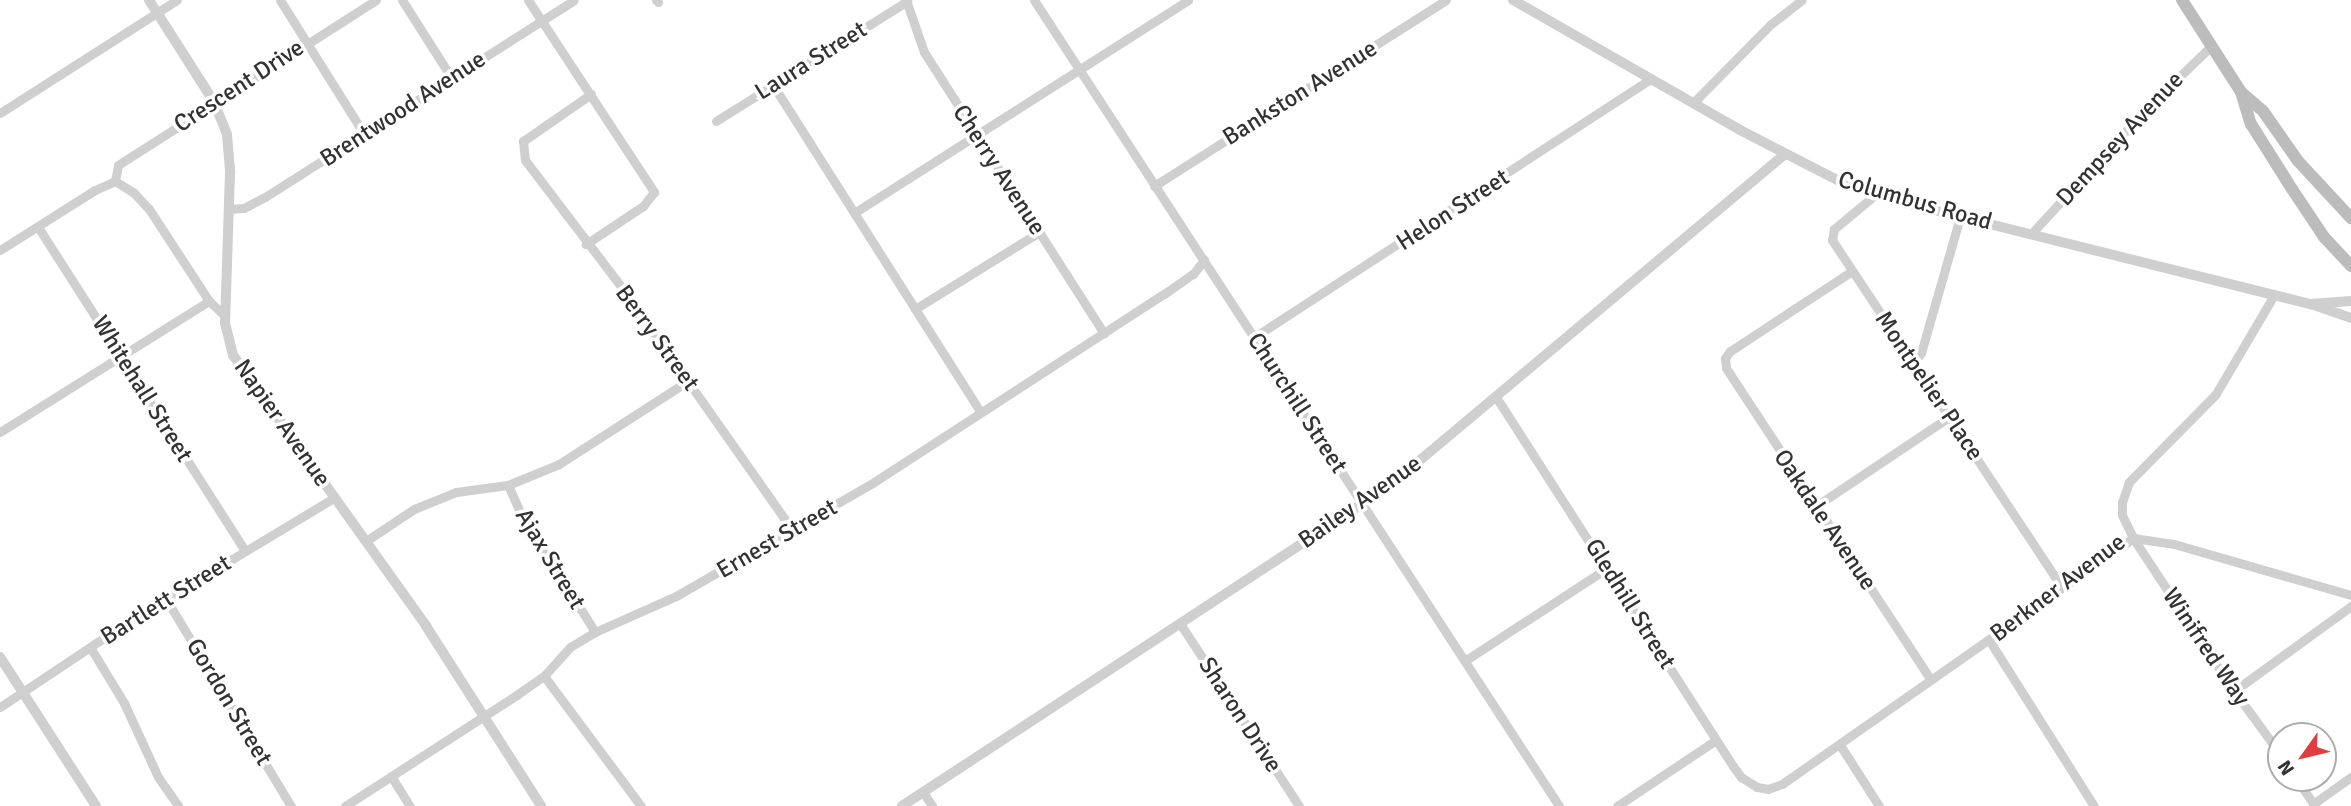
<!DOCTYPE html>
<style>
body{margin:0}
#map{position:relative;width:2351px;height:806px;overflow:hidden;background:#fff;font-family:Signika,sans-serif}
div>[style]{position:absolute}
.minor>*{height:9px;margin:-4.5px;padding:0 4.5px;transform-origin:4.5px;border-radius:4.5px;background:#cfcfcf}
.tertiary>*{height:10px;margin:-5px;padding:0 5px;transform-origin:5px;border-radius:5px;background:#cfcfcf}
.secondary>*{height:12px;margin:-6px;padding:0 6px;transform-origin:6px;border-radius:6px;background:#bcbcbc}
span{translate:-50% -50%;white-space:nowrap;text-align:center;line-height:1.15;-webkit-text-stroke:7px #fff;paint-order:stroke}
.street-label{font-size:24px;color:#323232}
.north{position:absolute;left:2267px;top:722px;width:70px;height:70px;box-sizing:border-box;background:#fff;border:2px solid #adadad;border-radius:50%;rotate:236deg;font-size:19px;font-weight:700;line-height:28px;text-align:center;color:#323232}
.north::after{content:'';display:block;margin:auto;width:24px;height:32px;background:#e03d41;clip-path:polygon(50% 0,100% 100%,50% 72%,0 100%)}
</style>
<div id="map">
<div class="minor">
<i style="left:280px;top:0;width:158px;rotate:57.9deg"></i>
<i style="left:402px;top:0;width:91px;rotate:57.5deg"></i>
<i style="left:528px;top:0;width:230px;rotate:56.7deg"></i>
<i style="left:654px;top:192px;width:18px;rotate:128deg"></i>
<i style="left:643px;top:206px;width:69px;rotate:146.3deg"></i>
<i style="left:656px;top:0;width:3px;rotate:45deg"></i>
<i style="left:906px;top:0;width:55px;rotate:70.9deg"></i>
<i style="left:924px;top:52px;width:334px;rotate:57.4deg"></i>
<i style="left:1034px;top:0;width:962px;rotate:56.92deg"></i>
<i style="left:773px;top:85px;width:388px;rotate:57.6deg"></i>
<i style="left:591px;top:94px;width:83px;rotate:145.3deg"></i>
<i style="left:523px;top:141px;width:19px;rotate:84deg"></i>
<i style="left:525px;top:160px;width:162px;rotate:52.8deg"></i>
<i style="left:623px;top:289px;width:296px;rotate:54.9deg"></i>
<i style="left:1694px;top:102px;width:110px;rotate:-45.4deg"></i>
<i style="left:1771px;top:24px;width:39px;rotate:-38deg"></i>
<i style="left:0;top:113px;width:210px;rotate:-32.6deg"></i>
<i style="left:716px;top:121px;width:226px;rotate:-32.1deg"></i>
<i style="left:115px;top:181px;width:16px;rotate:-79deg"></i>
<i style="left:118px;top:165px;width:306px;rotate:-32.6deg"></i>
<i style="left:115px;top:181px;width:22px;rotate:32deg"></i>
<i style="left:134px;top:193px;width:22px;rotate:47deg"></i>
<i style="left:149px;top:209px;width:110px;rotate:56.9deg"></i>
<i style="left:209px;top:301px;width:22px;rotate:43deg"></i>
<i style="left:1154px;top:186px;width:346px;rotate:-32.5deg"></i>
<i style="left:1876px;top:194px;width:55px;rotate:140.2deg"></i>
<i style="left:1834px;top:229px;width:11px;rotate:100deg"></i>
<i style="left:1832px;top:240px;width:416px;rotate:56.5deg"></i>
<i style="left:229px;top:209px;width:15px;rotate:-4deg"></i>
<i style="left:244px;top:208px;width:24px;rotate:-28deg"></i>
<i style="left:265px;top:197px;width:366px;rotate:-32.5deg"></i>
<i style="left:854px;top:213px;width:396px;rotate:-32.5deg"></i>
<i style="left:38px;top:227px;width:384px;rotate:57.4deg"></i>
<i style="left:2031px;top:234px;width:168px;rotate:-47.4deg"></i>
<i style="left:2145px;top:110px;width:92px;rotate:-44.1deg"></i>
<i style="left:0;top:250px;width:112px;rotate:-32.3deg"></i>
<i style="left:95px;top:190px;width:22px;rotate:-24deg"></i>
<i style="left:1852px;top:271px;width:146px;rotate:146.7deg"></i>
<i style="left:1730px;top:351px;width:9px;rotate:126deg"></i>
<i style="left:1725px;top:358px;width:10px;rotate:84deg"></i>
<i style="left:1726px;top:368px;width:373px;rotate:56.7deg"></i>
<i style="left:2274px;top:295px;width:116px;rotate:120.5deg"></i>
<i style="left:2215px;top:395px;width:122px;rotate:134.7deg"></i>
<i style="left:2129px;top:482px;width:21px;rotate:109deg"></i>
<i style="left:2122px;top:502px;width:13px;rotate:90deg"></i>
<i style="left:2122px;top:515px;width:25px;rotate:64deg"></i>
<i style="left:2133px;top:538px;width:183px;rotate:56.6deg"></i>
<i style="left:2234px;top:691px;width:79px;rotate:53.7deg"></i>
<i style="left:915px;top:309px;width:146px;rotate:-31.8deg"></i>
<i style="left:1253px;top:338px;width:474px;rotate:-33.1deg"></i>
<i style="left:1913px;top:363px;width:13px;rotate:-51deg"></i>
<i style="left:1921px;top:353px;width:141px;rotate:-74deg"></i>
<i style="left:1496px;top:397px;width:439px;rotate:57.3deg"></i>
<i style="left:1733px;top:766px;width:14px;rotate:54deg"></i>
<i style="left:1741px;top:777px;width:19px;rotate:32deg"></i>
<i style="left:1757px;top:787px;width:11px;rotate:10deg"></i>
<i style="left:1768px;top:789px;width:15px;rotate:-20deg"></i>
<i style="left:1782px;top:784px;width:429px;rotate:-35deg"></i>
<i style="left:0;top:432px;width:247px;rotate:-32.1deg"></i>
<i style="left:508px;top:485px;width:30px;rotate:66deg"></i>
<i style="left:520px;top:512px;width:142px;rotate:58deg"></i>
<i style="left:1816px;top:506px;width:160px;rotate:-33.8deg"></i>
<i style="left:2133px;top:538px;width:41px;rotate:8.3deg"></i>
<i style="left:2174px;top:544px;width:184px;rotate:16.1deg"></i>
<i style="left:366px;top:541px;width:58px;rotate:-33.7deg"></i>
<i style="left:414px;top:509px;width:45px;rotate:-22deg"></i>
<i style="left:456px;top:492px;width:52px;rotate:-7.7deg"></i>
<i style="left:508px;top:485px;width:55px;rotate:-22.4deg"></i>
<i style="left:559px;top:464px;width:153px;rotate:-32.8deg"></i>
<i style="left:166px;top:599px;width:242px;rotate:58.9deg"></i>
<i style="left:1181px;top:625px;width:216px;rotate:56.9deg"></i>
<i style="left:1989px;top:640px;width:196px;rotate:57.7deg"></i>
<i style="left:90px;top:647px;width:66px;rotate:58.7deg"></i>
<i style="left:124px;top:703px;width:81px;rotate:65.3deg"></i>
<i style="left:158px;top:777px;width:35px;rotate:55deg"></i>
<i style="left:1466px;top:660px;width:168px;rotate:-33.1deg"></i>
<i style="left:544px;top:676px;width:162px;rotate:53.3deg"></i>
<i style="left:2234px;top:691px;width:145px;rotate:-36deg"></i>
<i style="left:0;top:707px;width:155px;rotate:-33.7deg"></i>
<i style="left:129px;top:621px;width:240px;rotate:-31deg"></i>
<i style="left:1840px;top:745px;width:72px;rotate:57.4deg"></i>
<i style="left:391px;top:776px;width:36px;rotate:58deg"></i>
<i style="left:2296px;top:778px;width:34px;rotate:56deg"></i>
<i style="left:923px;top:792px;width:17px;rotate:57deg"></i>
<i style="left:2313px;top:804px;width:47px;rotate:-35.4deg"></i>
<i style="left:345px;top:806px;width:206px;rotate:-32.9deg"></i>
<i style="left:518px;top:694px;width:32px;rotate:-35deg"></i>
<i style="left:544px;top:676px;width:39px;rotate:-48deg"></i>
<i style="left:570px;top:647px;width:29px;rotate:-31deg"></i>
<i style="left:595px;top:632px;width:89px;rotate:-24deg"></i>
<i style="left:676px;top:596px;width:228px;rotate:-29.9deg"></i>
<i style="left:874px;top:482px;width:346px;rotate:-33deg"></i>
<i style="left:1164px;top:294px;width:35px;rotate:-35deg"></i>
<i style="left:1193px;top:274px;width:18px;rotate:-52deg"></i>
<i style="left:1617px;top:806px;width:119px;rotate:-33.7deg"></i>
</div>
<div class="tertiary">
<i style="left:149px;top:0;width:121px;rotate:57.5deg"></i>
<i style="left:214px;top:102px;width:35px;rotate:68deg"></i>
<i style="left:227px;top:135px;width:38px;rotate:85deg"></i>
<i style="left:230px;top:173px;width:150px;rotate:91.9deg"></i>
<i style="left:225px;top:323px;width:33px;rotate:76deg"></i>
<i style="left:233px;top:355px;width:333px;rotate:54.5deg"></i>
<i style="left:426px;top:626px;width:214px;rotate:57.4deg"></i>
<i style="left:1513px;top:0;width:262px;rotate:29.8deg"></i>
<i style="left:1740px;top:130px;width:114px;rotate:27.2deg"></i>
<i style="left:1841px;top:182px;width:59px;rotate:18.7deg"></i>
<i style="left:1897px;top:201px;width:427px;rotate:14deg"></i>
<i style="left:2311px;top:304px;width:42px;rotate:19.3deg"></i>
<i style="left:2311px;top:304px;width:40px;rotate:-4.3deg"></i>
<i style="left:0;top:657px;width:177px;rotate:57.2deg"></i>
<i style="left:902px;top:806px;width:581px;rotate:-33.28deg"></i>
<i style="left:1388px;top:487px;width:518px;rotate:-39.99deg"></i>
</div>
<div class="secondary">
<i style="left:2182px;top:0;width:109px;rotate:57.3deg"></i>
<i style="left:2241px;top:92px;width:29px;rotate:41deg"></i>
<i style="left:2263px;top:111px;width:61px;rotate:55deg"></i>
<i style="left:2298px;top:161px;width:78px;rotate:47.1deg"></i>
<i style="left:2241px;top:92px;width:34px;rotate:73deg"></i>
<i style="left:2251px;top:124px;width:77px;rotate:57.8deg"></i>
<i style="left:2292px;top:189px;width:58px;rotate:56.3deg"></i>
<i style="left:2324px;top:237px;width:40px;rotate:47deg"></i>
</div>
<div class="street-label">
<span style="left:811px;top:61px;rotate:-32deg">Laura Street</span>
<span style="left:239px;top:86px;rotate:-33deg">Crescent Drive</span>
<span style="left:1300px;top:93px;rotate:-32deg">Bankston Avenue</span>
<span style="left:403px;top:109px;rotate:-33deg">Brentwood Avenue</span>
<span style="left:2120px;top:139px;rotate:-47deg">Dempsey Avenue</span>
<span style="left:999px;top:170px;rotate:57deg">Cherry Avenue</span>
<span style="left:1915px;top:201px;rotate:16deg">Columbus Road</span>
<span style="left:1453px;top:210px;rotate:-33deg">Helon Street</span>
<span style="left:657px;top:338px;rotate:54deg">Berry Street</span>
<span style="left:1929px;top:386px;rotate:56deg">Montpelier Place</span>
<span style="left:142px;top:389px;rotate:58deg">Whitehall Street</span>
<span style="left:1297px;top:403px;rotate:57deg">Churchill Street</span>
<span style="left:282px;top:423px;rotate:55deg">Napier Avenue</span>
<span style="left:1360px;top:502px;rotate:-35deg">Bailey Avenue</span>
<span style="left:1825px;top:520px;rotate:56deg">Oakdale Avenue</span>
<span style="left:777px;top:539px;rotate:-30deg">Ernest Street</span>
<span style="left:550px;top:559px;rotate:59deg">Ajax Street</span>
<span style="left:2058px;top:588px;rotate:-37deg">Berkner Avenue</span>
<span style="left:166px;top:600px;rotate:-32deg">Bartlett Street</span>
<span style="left:1630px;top:604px;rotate:58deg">Gledhill Street</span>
<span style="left:2206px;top:647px;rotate:56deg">Winifred Way</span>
<span style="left:229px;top:702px;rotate:59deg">Gordon Street</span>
<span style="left:1240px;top:715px;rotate:57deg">Sharon Drive</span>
</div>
<div class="north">N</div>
</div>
